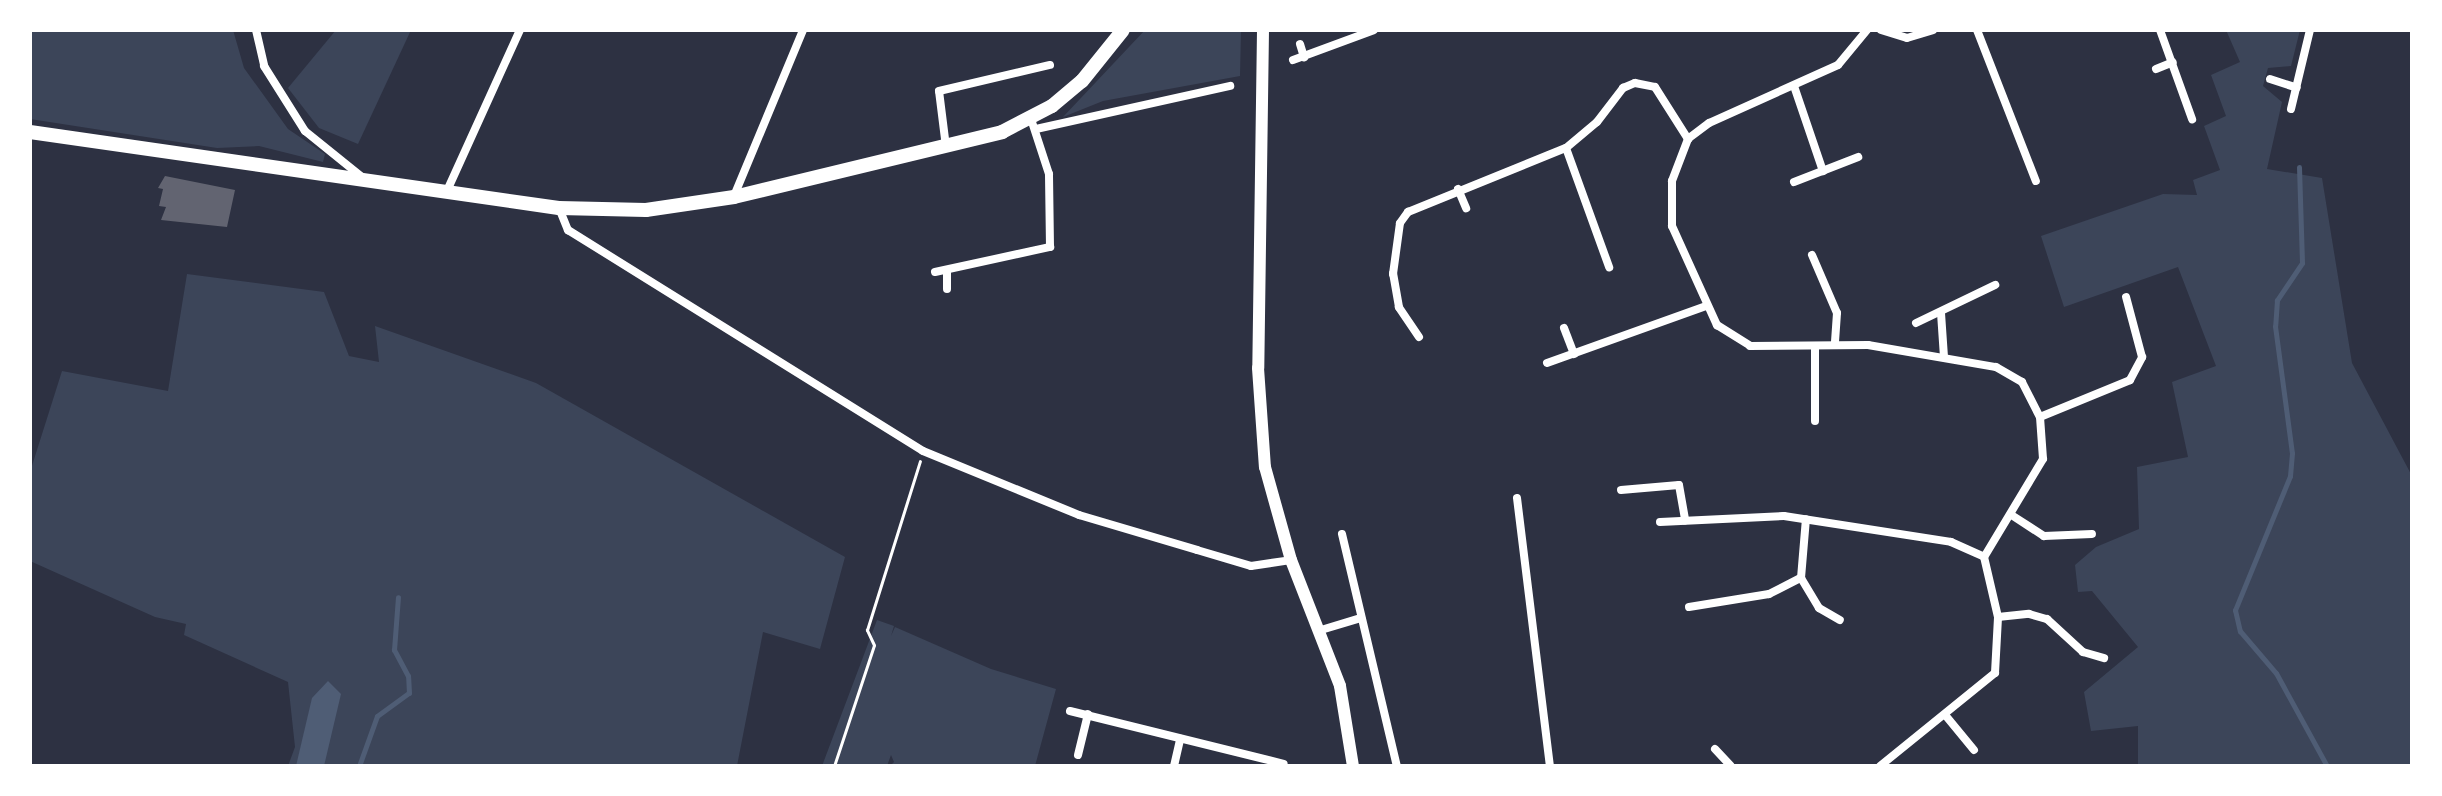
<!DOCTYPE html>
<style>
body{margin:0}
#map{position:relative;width:2442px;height:796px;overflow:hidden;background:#2d3142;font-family:"Noto Serif",serif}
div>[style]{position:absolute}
.green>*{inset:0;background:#3c4559}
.water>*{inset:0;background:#4f5d75}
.stream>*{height:5px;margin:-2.5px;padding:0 2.5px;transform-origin:2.5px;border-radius:2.5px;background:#4f5d75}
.building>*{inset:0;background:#626471}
.path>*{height:3px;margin:-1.5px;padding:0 1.5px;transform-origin:1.5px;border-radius:1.5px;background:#fff}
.minor>*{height:8px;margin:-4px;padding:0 4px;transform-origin:4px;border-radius:4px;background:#fff}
.secondary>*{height:12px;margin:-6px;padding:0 6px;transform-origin:6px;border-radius:6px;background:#fff}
.primary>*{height:14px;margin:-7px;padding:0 7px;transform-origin:7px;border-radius:7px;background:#fff}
span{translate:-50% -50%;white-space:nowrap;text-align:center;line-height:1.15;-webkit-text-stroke:6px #fff;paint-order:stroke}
.frame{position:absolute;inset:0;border:32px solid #fff;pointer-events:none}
</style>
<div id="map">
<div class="green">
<i style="clip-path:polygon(30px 30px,233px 30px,244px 68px,288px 129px,325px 154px,323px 162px,259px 146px,217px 148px,30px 119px)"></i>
<i style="clip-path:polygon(336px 30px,411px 30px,358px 144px,319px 128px,288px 88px)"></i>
<i style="clip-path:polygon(1145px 30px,1241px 30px,1240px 76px,1103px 101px,1063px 117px)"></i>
<i style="clip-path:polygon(2226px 30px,2300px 30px,2291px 66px,2268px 68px,2263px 86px,2282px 102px,2267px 169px,2322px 178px,2352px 363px,2412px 476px,2412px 766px,2138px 766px,2138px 726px,2091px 731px,2084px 692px,2138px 647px,2092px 591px,2078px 592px,2075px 565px,2096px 547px,2139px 529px,2137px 467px,2188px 457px,2172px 382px,2216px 366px,2178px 267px,2064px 307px,2041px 236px,2163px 194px,2197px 195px,2193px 180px,2220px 170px,2204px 126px,2226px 116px,2211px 75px,2240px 62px)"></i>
<i style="clip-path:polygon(187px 274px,324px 292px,349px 356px,379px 362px,375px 326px,536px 383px,845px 557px,820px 649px,763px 632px,737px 766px,288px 766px,295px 747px,288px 682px,184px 635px,186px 624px,155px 617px,30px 561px,30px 472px,62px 371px,168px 391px)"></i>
<i style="clip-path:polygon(877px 620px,894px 626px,891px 636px,895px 627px,991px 669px,1056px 689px,1035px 766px,890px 766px,894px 762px,891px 755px,887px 766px,822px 766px)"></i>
</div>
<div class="water">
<i style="clip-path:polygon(328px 681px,341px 694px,324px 766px,296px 766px,312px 698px)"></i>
</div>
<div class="stream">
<i style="left:2299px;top:167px;width:96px;rotate:88.2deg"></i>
<i style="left:2302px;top:263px;width:45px;rotate:124deg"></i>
<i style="left:2277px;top:300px;width:26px;rotate:94deg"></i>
<i style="left:2275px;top:326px;width:128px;rotate:82.4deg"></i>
<i style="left:2292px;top:453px;width:23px;rotate:95deg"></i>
<i style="left:2290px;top:476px;width:145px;rotate:112.3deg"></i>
<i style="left:2235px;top:610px;width:22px;rotate:77deg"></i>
<i style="left:2240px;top:631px;width:55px;rotate:49.4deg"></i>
<i style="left:2276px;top:673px;width:106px;rotate:61.3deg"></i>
<i style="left:359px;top:766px;width:53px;rotate:-70.2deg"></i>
<i style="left:377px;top:716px;width:39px;rotate:-36deg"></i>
<i style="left:409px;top:693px;width:17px;rotate:-93deg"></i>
<i style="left:408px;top:676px;width:30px;rotate:-118deg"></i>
<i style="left:394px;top:650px;width:53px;rotate:-85.7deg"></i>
</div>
<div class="building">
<i style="clip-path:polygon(165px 176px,235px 190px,227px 227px,161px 220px,166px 207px,159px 206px,163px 189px,158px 188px)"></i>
</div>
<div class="path">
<i style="left:834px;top:766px;width:127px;rotate:-71.7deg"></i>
<i style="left:874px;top:645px;width:17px;rotate:-115deg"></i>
<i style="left:867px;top:630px;width:177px;rotate:-72.6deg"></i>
</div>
<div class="minor">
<i style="left:256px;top:30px;width:37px;rotate:77deg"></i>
<i style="left:264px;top:66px;width:77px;rotate:57.8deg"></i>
<i style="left:305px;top:131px;width:73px;rotate:38.9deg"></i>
<i style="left:1867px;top:30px;width:45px;rotate:129.6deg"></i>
<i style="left:1838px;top:65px;width:141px;rotate:155.8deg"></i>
<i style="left:1709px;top:123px;width:26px;rotate:143deg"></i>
<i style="left:1688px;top:139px;width:45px;rotate:110.9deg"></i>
<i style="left:1672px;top:181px;width:45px;rotate:90deg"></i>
<i style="left:1672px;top:226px;width:109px;rotate:65.6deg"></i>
<i style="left:1717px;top:325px;width:39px;rotate:32deg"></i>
<i style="left:1750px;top:346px;width:118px;rotate:-0.5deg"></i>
<i style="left:1868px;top:345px;width:130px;rotate:9.8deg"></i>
<i style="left:1996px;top:367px;width:30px;rotate:30deg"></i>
<i style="left:2022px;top:382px;width:39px;rotate:63deg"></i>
<i style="left:2040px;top:417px;width:42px;rotate:85.9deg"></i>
<i style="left:2043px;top:459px;width:114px;rotate:121deg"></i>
<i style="left:1881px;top:30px;width:27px;rotate:17deg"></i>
<i style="left:1907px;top:38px;width:27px;rotate:-17deg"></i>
<i style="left:1977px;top:30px;width:162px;rotate:68.7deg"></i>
<i style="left:2160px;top:30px;width:95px;rotate:70.2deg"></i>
<i style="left:1300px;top:44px;width:14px;rotate:73deg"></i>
<i style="left:1293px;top:60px;width:86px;rotate:-20.3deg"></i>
<i style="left:2156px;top:69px;width:18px;rotate:-22deg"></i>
<i style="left:2270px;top:79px;width:28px;rotate:18deg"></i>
<i style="left:1794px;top:86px;width:90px;rotate:71.2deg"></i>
<i style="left:2291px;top:109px;width:81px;rotate:-76.5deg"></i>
<i style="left:1036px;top:129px;width:199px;rotate:-12.5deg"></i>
<i style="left:946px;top:147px;width:56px;rotate:-97.1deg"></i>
<i style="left:939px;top:91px;width:114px;rotate:-13.2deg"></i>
<i style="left:1566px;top:148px;width:127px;rotate:70.1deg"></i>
<i style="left:1794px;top:182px;width:69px;rotate:-21.3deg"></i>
<i style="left:1458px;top:189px;width:21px;rotate:67deg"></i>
<i style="left:446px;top:193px;width:179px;rotate:-65.6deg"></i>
<i style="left:734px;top:196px;width:180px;rotate:-67.4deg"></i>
<i style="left:559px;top:208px;width:24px;rotate:68deg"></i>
<i style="left:568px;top:230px;width:418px;rotate:31.9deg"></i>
<i style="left:923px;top:451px;width:169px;rotate:22.3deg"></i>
<i style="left:1079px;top:515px;width:123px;rotate:16.5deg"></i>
<i style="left:1197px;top:550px;width:56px;rotate:16.5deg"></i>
<i style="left:1251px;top:566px;width:40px;rotate:-8.5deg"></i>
<i style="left:1812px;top:255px;width:63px;rotate:66.7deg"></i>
<i style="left:1837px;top:313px;width:32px;rotate:94deg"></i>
<i style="left:935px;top:272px;width:118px;rotate:-12.3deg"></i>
<i style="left:1050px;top:247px;width:73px;rotate:-90.8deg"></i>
<i style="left:1049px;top:174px;width:58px;rotate:-108.1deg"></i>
<i style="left:947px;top:289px;width:18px;rotate:-90deg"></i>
<i style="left:1941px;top:313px;width:44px;rotate:86.1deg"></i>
<i style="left:1916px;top:323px;width:88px;rotate:-25.7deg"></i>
<i style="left:1564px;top:328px;width:28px;rotate:69deg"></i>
<i style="left:1419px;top:337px;width:36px;rotate:-124deg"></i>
<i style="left:1399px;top:307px;width:34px;rotate:-100deg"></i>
<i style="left:1393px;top:274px;width:51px;rotate:-82.2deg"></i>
<i style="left:1400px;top:223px;width:14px;rotate:-54deg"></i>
<i style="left:1408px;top:212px;width:170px;rotate:-22.1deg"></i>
<i style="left:1566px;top:148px;width:40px;rotate:-40deg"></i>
<i style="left:1597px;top:122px;width:43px;rotate:-52.6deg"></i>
<i style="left:1623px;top:88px;width:13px;rotate:-23deg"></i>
<i style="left:1635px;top:83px;width:20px;rotate:11deg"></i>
<i style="left:1655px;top:87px;width:62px;rotate:57.6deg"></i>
<i style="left:1815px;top:346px;width:75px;rotate:90deg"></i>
<i style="left:1547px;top:363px;width:169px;rotate:-19.7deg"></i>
<i style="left:2040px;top:417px;width:97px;rotate:-22.3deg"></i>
<i style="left:2130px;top:380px;width:26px;rotate:-62deg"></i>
<i style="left:2142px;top:357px;width:62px;rotate:-104.9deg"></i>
<i style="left:1621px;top:490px;width:58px;rotate:-4.9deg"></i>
<i style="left:1679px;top:485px;width:36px;rotate:80deg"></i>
<i style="left:1517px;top:498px;width:270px;rotate:83deg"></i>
<i style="left:2013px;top:516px;width:37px;rotate:33deg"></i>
<i style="left:2044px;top:536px;width:48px;rotate:-2.4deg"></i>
<i style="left:1660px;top:522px;width:124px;rotate:-2.8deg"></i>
<i style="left:1784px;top:516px;width:169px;rotate:8.8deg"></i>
<i style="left:1951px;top:542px;width:36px;rotate:24deg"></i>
<i style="left:1342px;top:534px;width:238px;rotate:76.7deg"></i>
<i style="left:1801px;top:578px;width:35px;rotate:59deg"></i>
<i style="left:1819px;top:608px;width:24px;rotate:30deg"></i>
<i style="left:1689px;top:607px;width:81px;rotate:-9.2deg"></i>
<i style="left:1769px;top:594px;width:36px;rotate:-27deg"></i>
<i style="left:1801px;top:578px;width:59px;rotate:-85.2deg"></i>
<i style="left:1998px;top:617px;width:31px;rotate:-6deg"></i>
<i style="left:2029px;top:614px;width:19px;rotate:16deg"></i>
<i style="left:2047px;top:619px;width:49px;rotate:42.5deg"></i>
<i style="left:2083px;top:652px;width:22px;rotate:16deg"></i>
<i style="left:1321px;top:630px;width:42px;rotate:-16.7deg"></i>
<i style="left:1070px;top:711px;width:220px;rotate:13.9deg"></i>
<i style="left:1946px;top:716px;width:44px;rotate:50.5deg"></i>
<i style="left:1715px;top:749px;width:23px;rotate:47deg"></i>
<i style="left:1078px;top:755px;width:42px;rotate:-76.3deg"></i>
<i style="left:1174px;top:766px;width:28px;rotate:-77deg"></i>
<i style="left:1880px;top:766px;width:148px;rotate:-39deg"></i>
<i style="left:1995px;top:673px;width:56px;rotate:-86.9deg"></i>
<i style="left:1998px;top:617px;width:62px;rotate:-103.1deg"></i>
</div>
<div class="secondary">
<i style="left:1263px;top:30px;width:338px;rotate:90.8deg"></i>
<i style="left:1258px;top:368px;width:99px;rotate:86deg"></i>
<i style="left:1265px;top:467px;width:97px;rotate:74.4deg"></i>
<i style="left:1291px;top:560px;width:135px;rotate:68.7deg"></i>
<i style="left:1340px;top:686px;width:81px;rotate:80.8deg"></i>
</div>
<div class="primary">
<i style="left:30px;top:132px;width:534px;rotate:8.18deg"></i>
<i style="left:559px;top:208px;width:87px;rotate:1.3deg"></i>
<i style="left:646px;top:210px;width:89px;rotate:-8.4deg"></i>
<i style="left:734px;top:197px;width:276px;rotate:-13.6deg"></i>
<i style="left:1002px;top:132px;width:56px;rotate:-27.5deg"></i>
<i style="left:1052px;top:106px;width:39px;rotate:-40deg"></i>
<i style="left:1082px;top:81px;width:65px;rotate:-51.2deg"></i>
</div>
<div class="frame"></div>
</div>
